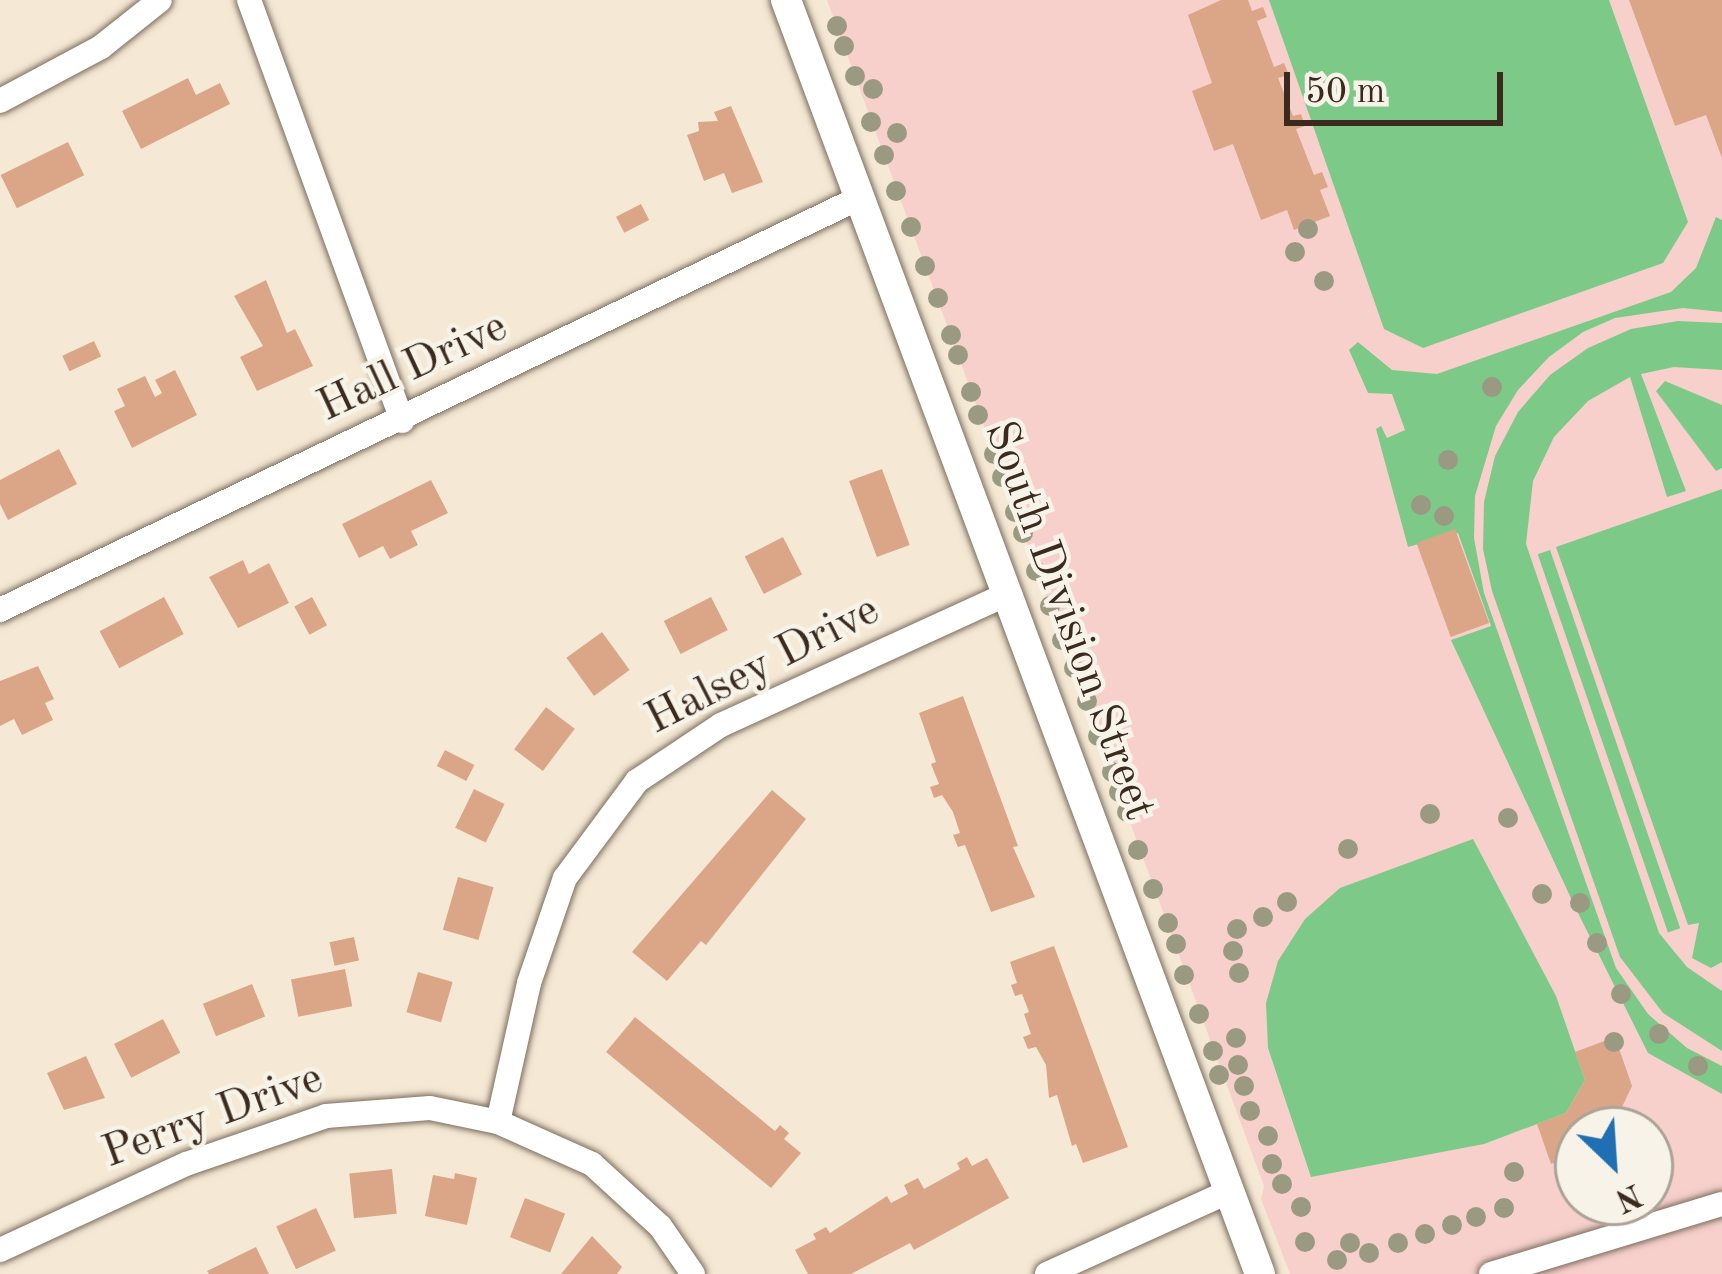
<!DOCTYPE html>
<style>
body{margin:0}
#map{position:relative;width:1722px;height:1274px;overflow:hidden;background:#f5e9d5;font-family:"Old Standard TT",serif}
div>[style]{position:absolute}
.built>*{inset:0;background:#f7d0cc}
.green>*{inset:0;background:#7dca88;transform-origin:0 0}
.building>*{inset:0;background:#dba687;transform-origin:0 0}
.roads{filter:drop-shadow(0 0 3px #7c6d5e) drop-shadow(0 0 3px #7c6d5e)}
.minor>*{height:24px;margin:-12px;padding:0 12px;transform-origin:12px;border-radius:12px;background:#fff}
.tertiary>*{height:30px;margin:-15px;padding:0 15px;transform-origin:15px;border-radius:15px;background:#fff}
.trees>*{width:20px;height:20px;margin:-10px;border-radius:50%;background:#9a9a82}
span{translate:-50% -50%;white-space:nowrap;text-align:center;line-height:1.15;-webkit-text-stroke:9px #f7f3e8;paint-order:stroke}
.street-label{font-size:45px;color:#3b2a1e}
.north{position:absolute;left:1554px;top:1106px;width:120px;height:120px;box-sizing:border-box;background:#f7f3e8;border:3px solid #aca397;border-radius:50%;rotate:155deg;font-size:33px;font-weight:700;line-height:48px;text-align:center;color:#3b2a1e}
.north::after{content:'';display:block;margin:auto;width:42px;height:54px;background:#1f6fb2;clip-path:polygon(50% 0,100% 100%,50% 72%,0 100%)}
.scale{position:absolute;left:1284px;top:72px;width:219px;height:54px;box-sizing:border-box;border:6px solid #3b2a1e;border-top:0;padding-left:15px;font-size:36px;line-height:42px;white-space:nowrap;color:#3b2a1e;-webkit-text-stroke:9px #f7f3e8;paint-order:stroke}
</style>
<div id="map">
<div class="built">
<i style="clip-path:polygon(evenodd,827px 0,1722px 0,1722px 1274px,1290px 1274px,1261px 1199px,1264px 1186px,827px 0,1578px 1130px,1650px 1130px,1650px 1202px,1578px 1202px,1578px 1130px)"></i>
</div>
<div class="green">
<i style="clip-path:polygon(1269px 0,1609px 0,1688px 222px,1663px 263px,1423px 348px,1384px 329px)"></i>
<i style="clip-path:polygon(1716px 217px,1722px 220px,1722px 312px,1683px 308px,1615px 318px,1583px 332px,1549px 357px,1518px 390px,1496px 426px,1475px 496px,1474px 538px,1484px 593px,1616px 968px,1648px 1014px,1687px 1048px,1722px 1066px,1722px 1094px,1648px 1053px,1576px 909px,1451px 640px,1491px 626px,1458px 533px,1408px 547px,1376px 429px,1381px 426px,1387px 438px,1405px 430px,1392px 394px,1368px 393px,1349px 350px,1358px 342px,1392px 370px,1437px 374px,1671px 292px,1696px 268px)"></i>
<i style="clip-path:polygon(1678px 321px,1722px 323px,1722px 370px,1674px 367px,1641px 374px,1686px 491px,1667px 497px,1630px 377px,1588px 401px,1554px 437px,1533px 481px,1526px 544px,1659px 933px,1687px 967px,1722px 991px,1722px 1051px,1663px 1013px,1620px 957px,1492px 591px,1483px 549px,1484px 502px,1495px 456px,1518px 412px,1550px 375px,1588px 348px,1631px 329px)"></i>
<i style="clip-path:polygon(1665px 381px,1722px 405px,1722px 468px,1716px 471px,1656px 391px)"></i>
<i style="clip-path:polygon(1722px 489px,1722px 962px,1711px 968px,1692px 958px,1699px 923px,1688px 925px,1556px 547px)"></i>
<i style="left:1550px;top:550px;width:400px;height:13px;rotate:71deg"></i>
<i style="clip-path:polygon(1473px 839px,1556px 996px,1585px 1080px,1566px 1113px,1484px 1144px,1311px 1177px,1268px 1048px,1266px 1003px,1278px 961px,1305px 919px,1340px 888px)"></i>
</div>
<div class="building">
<i style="clip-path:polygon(1221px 0,1248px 0,1252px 11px,1263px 7px,1267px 17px,1257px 21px,1274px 67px,1284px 63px,1289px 75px,1278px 78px,1293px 116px,1301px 114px,1305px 126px,1296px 129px,1314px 175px,1322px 172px,1328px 187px,1320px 190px,1330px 216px,1294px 230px,1287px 210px,1261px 220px,1233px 144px,1214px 151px,1192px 91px,1212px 83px,1188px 15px)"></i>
<i style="clip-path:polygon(1629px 0,1722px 0,1722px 158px,1706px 115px,1675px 126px)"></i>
<i style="clip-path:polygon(188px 78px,196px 95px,220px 83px,230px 104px,141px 149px,122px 111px)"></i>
<i style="clip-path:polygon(731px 106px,763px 182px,732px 193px,724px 173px,704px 181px,687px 135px,699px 131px,698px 122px,718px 121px,714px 112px)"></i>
<i style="left:68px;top:142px;width:37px;height:75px;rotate:64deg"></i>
<i style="left:641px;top:204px;width:18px;height:28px;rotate:63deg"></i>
<i style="clip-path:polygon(266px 280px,287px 333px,295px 329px,313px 366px,257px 391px,240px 357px,263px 346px,234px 296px)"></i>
<i style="left:94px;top:341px;width:17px;height:35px;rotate:65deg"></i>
<i style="clip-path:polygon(175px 370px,197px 415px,132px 448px,114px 411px,125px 406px,117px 389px,145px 376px,155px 397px,162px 393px,155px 380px)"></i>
<i style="clip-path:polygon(59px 449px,77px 484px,8px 520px,0 504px,0 480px)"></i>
<i style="left:882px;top:469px;width:81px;height:35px;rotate:70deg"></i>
<i style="clip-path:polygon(431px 480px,448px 513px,411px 531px,418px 545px,390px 559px,383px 546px,359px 558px,342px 524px)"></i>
<i style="left:1455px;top:529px;width:100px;height:41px;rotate:70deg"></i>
<i style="left:783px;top:537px;width:42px;height:43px;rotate:63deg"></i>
<i style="clip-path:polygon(243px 560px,249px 574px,269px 563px,289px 603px,238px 628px,209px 577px)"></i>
<i style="left:164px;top:597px;width:42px;height:73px;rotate:62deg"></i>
<i style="left:312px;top:597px;width:32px;height:20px;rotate:62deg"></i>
<i style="left:711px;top:597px;width:37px;height:53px;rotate:63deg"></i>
<i style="left:602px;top:632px;width:47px;height:44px;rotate:54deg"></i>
<i style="clip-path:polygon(38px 666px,54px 699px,45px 703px,53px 720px,22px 735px,14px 719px,0 726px,0 681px)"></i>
<i style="clip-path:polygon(963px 696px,1018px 846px,1013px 847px,1035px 897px,991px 912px,965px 845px,958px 847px,953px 835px,960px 833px,953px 812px,942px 795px,934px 798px,930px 787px,939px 784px,931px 764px,936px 762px,919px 713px)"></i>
<i style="left:546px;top:707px;width:36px;height:53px;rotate:37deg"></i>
<i style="left:445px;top:750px;width:33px;height:18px;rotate:27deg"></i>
<i style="left:474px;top:789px;width:34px;height:43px;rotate:26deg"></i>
<i style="clip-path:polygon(772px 790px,806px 819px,706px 945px,701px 941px,667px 981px,632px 952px)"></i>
<i style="left:458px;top:877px;width:37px;height:55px;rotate:16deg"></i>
<i style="left:354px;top:937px;width:24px;height:25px;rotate:78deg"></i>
<i style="clip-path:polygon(1054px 946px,1128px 1147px,1083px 1163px,1076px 1144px,1072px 1146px,1057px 1095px,1049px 1098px,1046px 1065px,1036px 1047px,1028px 1049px,1023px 1037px,1031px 1034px,1024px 1014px,1029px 1012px,1022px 994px,1015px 996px,1011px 985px,1017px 983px,1010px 962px)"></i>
<i style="left:345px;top:969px;width:38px;height:55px;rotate:79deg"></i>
<i style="left:418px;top:972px;width:36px;height:42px;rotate:16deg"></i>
<i style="left:252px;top:984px;width:35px;height:53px;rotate:68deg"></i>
<i style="clip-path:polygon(635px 1017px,775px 1131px,780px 1125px,789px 1133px,784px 1139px,801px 1153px,771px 1188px,606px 1052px)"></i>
<i style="left:163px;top:1019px;width:38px;height:55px;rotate:63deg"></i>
<i style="clip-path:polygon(1615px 1037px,1632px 1086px,1611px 1130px,1578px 1130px,1578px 1155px,1551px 1164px,1537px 1124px,1566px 1113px,1585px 1080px,1575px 1052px)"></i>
<i style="clip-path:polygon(86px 1056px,105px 1098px,64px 1110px,47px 1073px)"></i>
<i style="clip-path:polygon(967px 1157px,972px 1166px,987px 1158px,1009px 1198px,914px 1250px,910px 1243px,851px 1274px,808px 1274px,795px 1250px,816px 1239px,813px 1234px,826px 1227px,830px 1233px,887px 1196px,891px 1203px,908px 1194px,904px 1185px,918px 1178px,924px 1189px,960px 1169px,957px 1163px)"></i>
<i style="left:392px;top:1169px;width:45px;height:43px;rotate:84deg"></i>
<i style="clip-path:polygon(455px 1173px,477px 1178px,467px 1225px,425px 1216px,433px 1175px,454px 1179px)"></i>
<i style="left:525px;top:1198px;width:43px;height:42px;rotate:21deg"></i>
<i style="left:316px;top:1208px;width:47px;height:44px;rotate:65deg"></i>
<i style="clip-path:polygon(592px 1236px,622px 1267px,617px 1274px,561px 1274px)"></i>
<i style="clip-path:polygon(256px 1247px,269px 1274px,209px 1274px,207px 1271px)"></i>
</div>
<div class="roads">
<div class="minor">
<i style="left:249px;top:0;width:448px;rotate:70deg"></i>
<i style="left:0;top:101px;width:115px;rotate:-28.1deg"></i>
<i style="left:101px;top:47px;width:75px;rotate:-38.5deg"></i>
<i style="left:0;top:610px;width:953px;rotate:-25.62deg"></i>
<i style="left:498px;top:1122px;width:142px;rotate:-77.4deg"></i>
<i style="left:529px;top:983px;width:111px;rotate:-71.1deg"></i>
<i style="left:565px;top:878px;width:121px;rotate:-53.4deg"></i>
<i style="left:637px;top:781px;width:101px;rotate:-33.7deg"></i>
<i style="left:721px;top:725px;width:317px;rotate:-24.6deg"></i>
<i style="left:0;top:1250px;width:205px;rotate:-24.8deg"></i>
<i style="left:186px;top:1164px;width:148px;rotate:-18.9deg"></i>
<i style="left:326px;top:1116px;width:104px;rotate:-4.4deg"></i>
<i style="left:430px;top:1108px;width:69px;rotate:11.6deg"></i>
<i style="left:498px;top:1122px;width:103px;rotate:24.1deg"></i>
<i style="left:592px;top:1164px;width:92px;rotate:42.4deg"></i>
<i style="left:660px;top:1226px;width:58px;rotate:55.5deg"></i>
<i style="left:1047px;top:1274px;width:201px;rotate:-24.4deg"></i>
<i style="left:1491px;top:1274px;width:241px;rotate:-16.9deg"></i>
</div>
<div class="tertiary">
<i style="left:786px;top:0;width:1359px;rotate:69.59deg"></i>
</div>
</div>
<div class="trees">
<i style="left:837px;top:26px"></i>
<i style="left:844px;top:46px"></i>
<i style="left:855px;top:76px"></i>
<i style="left:873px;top:89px"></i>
<i style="left:871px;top:122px"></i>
<i style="left:897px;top:133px"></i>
<i style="left:884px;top:155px"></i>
<i style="left:896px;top:191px"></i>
<i style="left:911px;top:227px"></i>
<i style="left:1308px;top:229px"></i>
<i style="left:1295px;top:252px"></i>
<i style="left:925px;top:266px"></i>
<i style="left:1324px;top:281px"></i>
<i style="left:938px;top:298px"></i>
<i style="left:951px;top:335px"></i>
<i style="left:958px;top:355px"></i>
<i style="left:1492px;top:387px"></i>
<i style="left:971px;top:392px"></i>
<i style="left:978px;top:415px"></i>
<i style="left:994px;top:454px"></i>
<i style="left:1448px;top:460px"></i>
<i style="left:1002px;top:477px"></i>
<i style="left:1421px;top:505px"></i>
<i style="left:1015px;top:512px"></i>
<i style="left:1444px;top:516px"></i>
<i style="left:1023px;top:533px"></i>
<i style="left:1036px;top:571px"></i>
<i style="left:1050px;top:606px"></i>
<i style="left:1062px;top:640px"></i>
<i style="left:1074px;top:668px"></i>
<i style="left:1087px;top:701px"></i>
<i style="left:1098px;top:736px"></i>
<i style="left:1112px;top:772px"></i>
<i style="left:1119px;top:792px"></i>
<i style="left:1127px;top:812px"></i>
<i style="left:1430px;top:814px"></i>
<i style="left:1508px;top:818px"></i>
<i style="left:1348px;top:849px"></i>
<i style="left:1138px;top:850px"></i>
<i style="left:1153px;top:889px"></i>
<i style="left:1542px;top:894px"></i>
<i style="left:1287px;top:902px"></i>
<i style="left:1580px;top:903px"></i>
<i style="left:1263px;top:917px"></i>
<i style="left:1168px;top:923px"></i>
<i style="left:1237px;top:929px"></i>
<i style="left:1597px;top:943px"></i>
<i style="left:1176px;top:944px"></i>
<i style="left:1233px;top:951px"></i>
<i style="left:1239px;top:973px"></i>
<i style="left:1184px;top:975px"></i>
<i style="left:1621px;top:994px"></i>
<i style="left:1199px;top:1014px"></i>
<i style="left:1659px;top:1034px"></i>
<i style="left:1236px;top:1038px"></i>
<i style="left:1614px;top:1042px"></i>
<i style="left:1213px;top:1051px"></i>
<i style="left:1238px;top:1065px"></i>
<i style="left:1698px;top:1066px"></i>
<i style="left:1219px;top:1075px"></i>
<i style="left:1244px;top:1086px"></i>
<i style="left:1250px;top:1111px"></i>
<i style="left:1268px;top:1136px"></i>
<i style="left:1272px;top:1164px"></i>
<i style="left:1514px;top:1172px"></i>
<i style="left:1282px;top:1184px"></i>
<i style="left:1301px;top:1207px"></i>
<i style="left:1504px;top:1208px"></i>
<i style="left:1476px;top:1217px"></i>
<i style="left:1452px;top:1225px"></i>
<i style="left:1425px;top:1234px"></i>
<i style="left:1305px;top:1242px"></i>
<i style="left:1350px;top:1243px"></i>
<i style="left:1398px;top:1243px"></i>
<i style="left:1369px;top:1253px"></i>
<i style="left:1337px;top:1260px"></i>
</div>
<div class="street-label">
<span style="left:413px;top:368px;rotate:-25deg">Hall Drive</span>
<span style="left:1068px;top:621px;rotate:70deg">South Division Street</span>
<span style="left:763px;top:666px;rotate:-27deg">Halsey Drive</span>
<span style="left:213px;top:1117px;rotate:-20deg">Perry Drive</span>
</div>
<div class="north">N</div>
<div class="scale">50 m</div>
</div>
